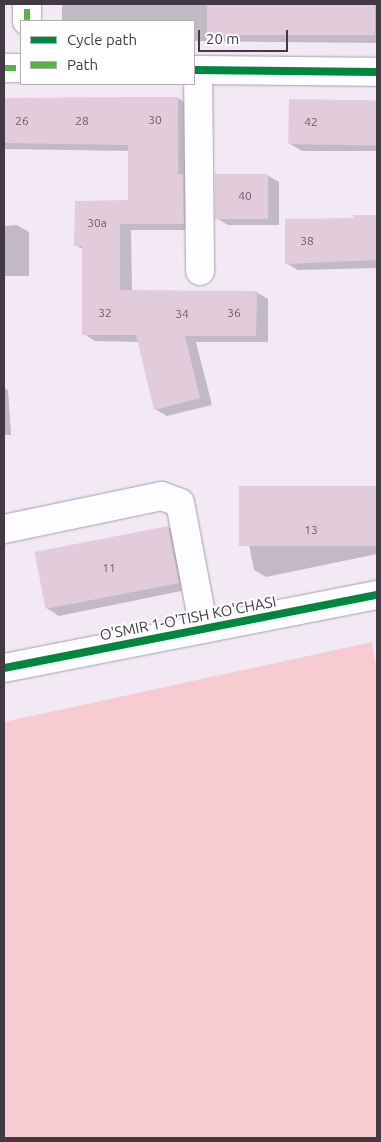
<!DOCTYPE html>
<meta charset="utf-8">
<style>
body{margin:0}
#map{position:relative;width:381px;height:1142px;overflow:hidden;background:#f2e9f5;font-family:Ubuntu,sans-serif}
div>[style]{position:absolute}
.green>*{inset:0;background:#f7cbcf}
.shadow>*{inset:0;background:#0003}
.building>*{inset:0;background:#e3ccda;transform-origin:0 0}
.roads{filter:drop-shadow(0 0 1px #a69fa8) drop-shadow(0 0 1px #a69fa8)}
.minor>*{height:28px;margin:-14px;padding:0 14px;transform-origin:14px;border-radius:14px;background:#fdfcfe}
.quiet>*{height:6px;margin-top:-3px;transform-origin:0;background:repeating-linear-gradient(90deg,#57b347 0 12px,transparent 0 18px)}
.cycleway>*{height:8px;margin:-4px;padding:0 4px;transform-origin:4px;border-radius:4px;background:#00873e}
span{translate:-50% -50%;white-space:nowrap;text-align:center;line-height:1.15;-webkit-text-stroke:4px #fff;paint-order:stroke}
.number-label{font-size:12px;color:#6a5e69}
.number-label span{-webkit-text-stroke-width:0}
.street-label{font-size:15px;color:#413943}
.frame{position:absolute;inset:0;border:5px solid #413943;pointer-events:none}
.legend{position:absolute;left:20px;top:20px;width:175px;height:65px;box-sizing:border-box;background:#fff;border:1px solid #b3b0b4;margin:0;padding:6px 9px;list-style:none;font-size:15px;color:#413943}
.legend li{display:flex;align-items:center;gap:10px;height:25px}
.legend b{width:25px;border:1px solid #b3b0b4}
.scale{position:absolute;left:198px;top:30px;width:90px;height:22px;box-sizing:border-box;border:2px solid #413943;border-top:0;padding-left:6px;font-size:15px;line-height:18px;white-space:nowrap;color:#413943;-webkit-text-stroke:4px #fff;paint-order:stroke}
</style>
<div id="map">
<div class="green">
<i style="clip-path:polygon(372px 642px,377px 671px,377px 1138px,4px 1138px,4px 722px)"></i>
</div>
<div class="shadow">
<i style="clip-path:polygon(62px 4px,377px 4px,377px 43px,194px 41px,194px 21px,62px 21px)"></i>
<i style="clip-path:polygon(178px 98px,189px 105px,195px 230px,131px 230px,132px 291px,256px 292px,268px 299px,268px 342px,196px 342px,212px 405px,167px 416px,155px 409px,139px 342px,95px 341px,84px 334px,84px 250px,76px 245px,129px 202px,129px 151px,4px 149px,4px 101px)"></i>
<i style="clip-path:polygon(290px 100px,377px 101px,377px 151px,302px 151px,290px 144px)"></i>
<i style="clip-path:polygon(267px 175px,279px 182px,279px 225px,228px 225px,216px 218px)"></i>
<i style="clip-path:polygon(377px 216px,377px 268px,298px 270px,286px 263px,354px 220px,354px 217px)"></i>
<i style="clip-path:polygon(17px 225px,29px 232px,29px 276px,4px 276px,4px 226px)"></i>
<i style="clip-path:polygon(4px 388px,8px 390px,11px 435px,4px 435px)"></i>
<i style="clip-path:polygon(377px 488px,377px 554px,266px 577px,254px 570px,243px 515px)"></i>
<i style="clip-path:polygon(168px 527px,180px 534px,191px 589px,59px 616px,48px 609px,36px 554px)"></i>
</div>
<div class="building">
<i style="left:207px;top:4px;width:168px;height:31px"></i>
<i style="clip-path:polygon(133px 97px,178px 97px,178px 174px,183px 174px,184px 224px,120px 224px,120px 290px,257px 291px,256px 336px,185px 336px,200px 398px,154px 410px,136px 335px,82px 335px,82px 246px,74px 246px,75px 201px,128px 200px,128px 145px,4px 143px,4px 98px)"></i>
<i style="left:289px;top:99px;width:88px;height:45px;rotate:1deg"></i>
<i style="left:215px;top:174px;width:53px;height:45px"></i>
<i style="clip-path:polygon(353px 215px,377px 215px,377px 260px,285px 264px,285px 219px,353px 218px)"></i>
<i style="left:377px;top:486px;width:60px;height:138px;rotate:90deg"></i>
<i style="left:168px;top:526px;width:58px;height:136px;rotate:79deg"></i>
</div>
<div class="roads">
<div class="minor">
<i style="left:27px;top:21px;width:17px;rotate:-90deg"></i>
<i style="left:4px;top:68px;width:17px"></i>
<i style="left:194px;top:70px;width:183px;rotate:0.6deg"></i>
<i style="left:198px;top:70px;width:201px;rotate:89.4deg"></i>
<i style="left:4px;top:529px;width:161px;rotate:-11.8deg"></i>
<i style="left:162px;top:496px;width:19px;rotate:21deg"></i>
<i style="left:180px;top:503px;width:128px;rotate:79.2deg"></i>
<i style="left:4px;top:668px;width:380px;rotate:-11.1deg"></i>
</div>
</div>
<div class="quiet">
<i style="left:27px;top:21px;width:17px;rotate:-90deg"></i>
<i style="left:4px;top:68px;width:17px"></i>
</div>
<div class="cycleway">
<i style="left:194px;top:70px;width:183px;rotate:0.6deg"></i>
<i style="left:4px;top:668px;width:380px;rotate:-11.1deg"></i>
</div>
<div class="number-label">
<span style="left:155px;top:120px">30</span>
<span style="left:22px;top:121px">26</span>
<span style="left:82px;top:121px">28</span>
<span style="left:311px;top:122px">42</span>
<span style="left:245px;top:196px">40</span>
<span style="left:97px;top:223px">30а</span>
<span style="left:307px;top:241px">38</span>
<span style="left:105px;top:313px">32</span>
<span style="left:234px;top:313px">36</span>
<span style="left:182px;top:314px">34</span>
<span style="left:311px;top:530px">13</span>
<span style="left:109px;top:568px">11</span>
</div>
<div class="street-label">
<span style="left:188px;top:618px;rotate:-11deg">O'SMIR 1-O'TISH KO'CHASI</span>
</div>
<div class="frame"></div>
<ul class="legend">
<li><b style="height:6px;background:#00873e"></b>Cycle path</li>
<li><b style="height:6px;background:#57b347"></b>Path</li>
</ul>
<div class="scale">20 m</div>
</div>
